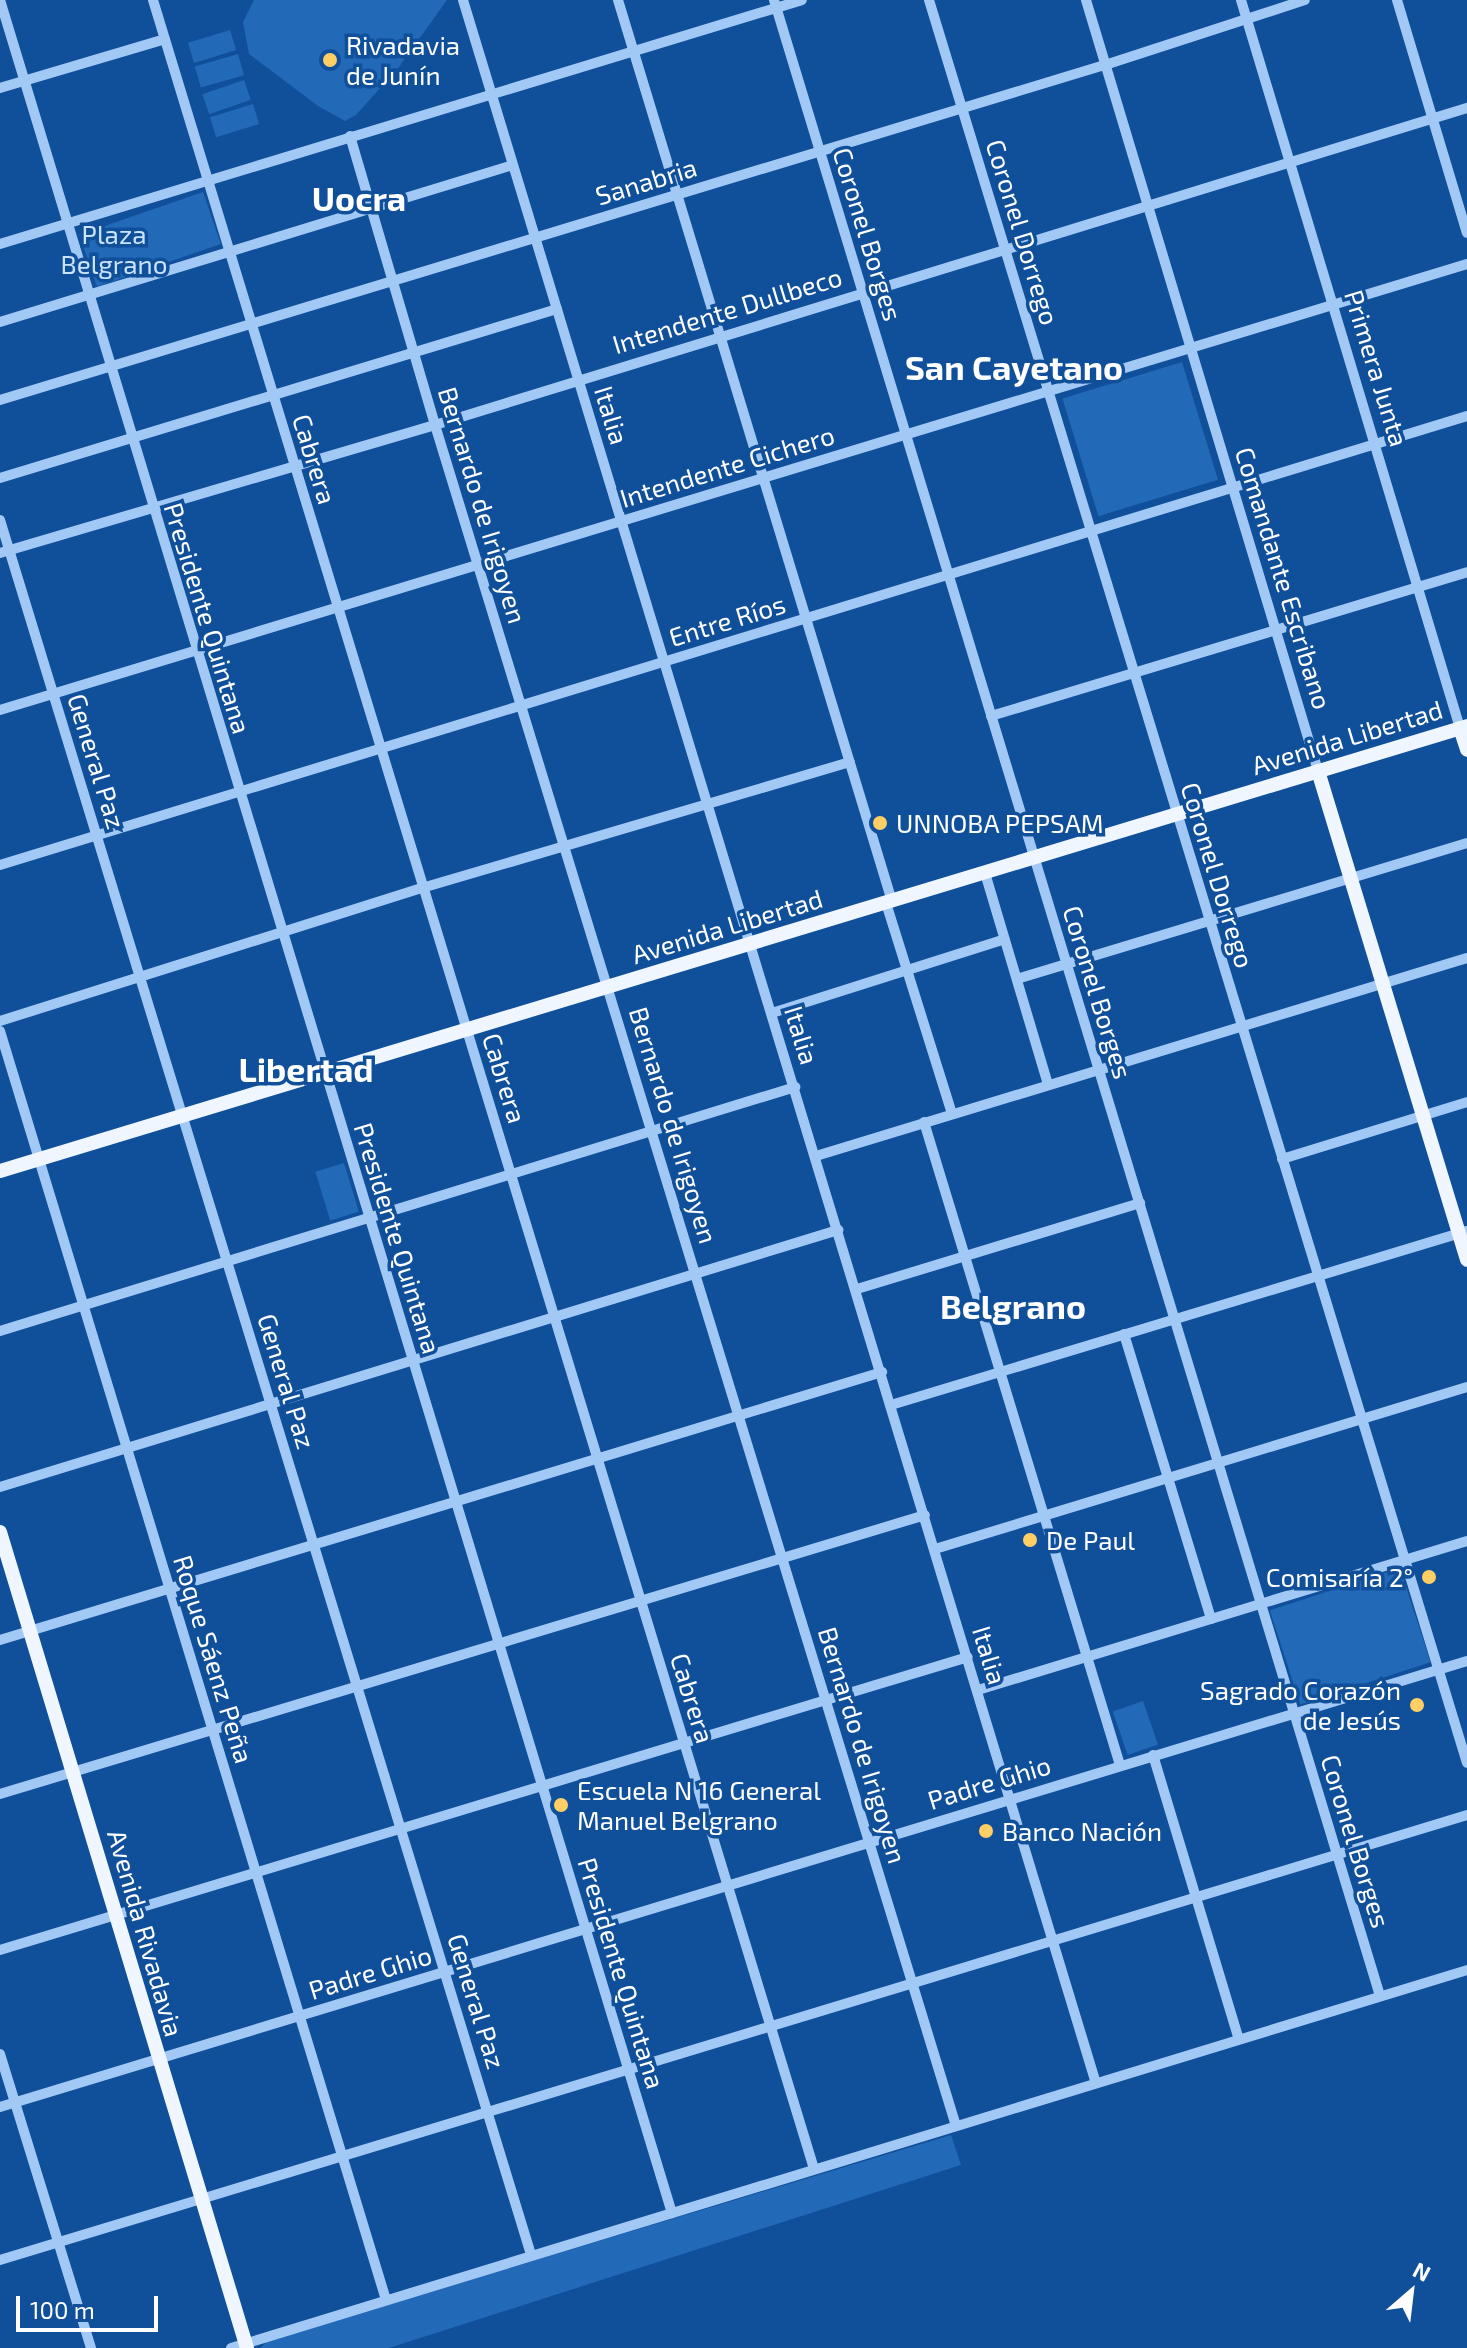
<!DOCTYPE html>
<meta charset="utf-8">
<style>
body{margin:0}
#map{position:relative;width:1467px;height:2348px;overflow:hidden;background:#104f9a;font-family:"Exo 2",sans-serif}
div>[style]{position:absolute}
.green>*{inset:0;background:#2269b8;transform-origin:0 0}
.minor>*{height:10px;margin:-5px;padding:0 5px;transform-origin:5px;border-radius:5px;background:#a2c9f5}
.major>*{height:14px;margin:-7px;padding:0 7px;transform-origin:7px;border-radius:7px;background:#eff6ff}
.dots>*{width:22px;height:22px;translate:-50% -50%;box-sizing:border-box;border:4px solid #104f9a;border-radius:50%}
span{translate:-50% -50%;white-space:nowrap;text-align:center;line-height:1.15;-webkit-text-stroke:7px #104f9a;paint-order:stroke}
.poi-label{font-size:26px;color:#fff}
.left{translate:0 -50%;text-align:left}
.right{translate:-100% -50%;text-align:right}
.street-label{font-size:26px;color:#fff}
.park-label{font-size:26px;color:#cae3fe}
.district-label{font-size:34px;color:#fff;font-weight:700}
.north{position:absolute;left:1371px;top:2252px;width:80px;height:80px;-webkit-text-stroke:6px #104f9a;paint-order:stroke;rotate:28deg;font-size:22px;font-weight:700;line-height:32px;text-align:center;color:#fff}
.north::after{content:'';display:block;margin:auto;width:28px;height:36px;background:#fff;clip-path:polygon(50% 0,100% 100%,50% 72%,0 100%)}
.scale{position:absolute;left:16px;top:2296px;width:142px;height:36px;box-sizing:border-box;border:4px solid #fff;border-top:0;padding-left:10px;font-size:24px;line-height:28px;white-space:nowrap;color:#fff;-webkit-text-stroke:6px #104f9a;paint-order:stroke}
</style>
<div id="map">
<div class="green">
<i style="clip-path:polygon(254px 0,447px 0,399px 67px,356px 115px,345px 121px,318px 106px,249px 54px,243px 22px)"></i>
<i style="left:230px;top:30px;width:21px;height:44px;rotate:73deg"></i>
<i style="left:238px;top:54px;width:22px;height:45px;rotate:74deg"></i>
<i style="left:244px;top:80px;width:21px;height:44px;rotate:71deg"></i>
<i style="left:253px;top:104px;width:21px;height:45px;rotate:73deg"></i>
<i style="left:203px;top:192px;width:55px;height:131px;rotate:71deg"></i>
<i style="left:1182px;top:362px;width:123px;height:125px;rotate:73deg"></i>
<i style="left:344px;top:1163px;width:51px;height:30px;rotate:73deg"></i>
<i style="left:1400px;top:1568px;width:99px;height:137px;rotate:72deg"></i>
<i style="left:1143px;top:1701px;width:46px;height:32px;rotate:71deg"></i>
<i style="clip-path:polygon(951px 2135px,961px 2165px,389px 2348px,261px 2348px,267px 2341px)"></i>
</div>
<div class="minor">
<i style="left:0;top:0;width:2313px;rotate:73.11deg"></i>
<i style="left:153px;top:0;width:2267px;rotate:73.05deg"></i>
<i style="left:463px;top:0;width:2177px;rotate:73.1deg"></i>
<i style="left:618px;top:0;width:942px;rotate:73.09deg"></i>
<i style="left:774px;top:0;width:2086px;rotate:73.11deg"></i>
<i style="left:929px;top:0;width:1843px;rotate:73.03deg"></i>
<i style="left:1086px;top:0;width:805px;rotate:73.25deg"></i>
<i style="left:1241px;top:0;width:760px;rotate:73.26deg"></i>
<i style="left:1397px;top:0;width:243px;rotate:73.3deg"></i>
<i style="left:0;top:88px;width:172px;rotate:-16.5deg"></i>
<i style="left:350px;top:136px;width:301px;rotate:73.6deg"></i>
<i style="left:435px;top:425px;width:1779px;rotate:72.97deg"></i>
<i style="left:0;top:244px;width:838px;rotate:-16.92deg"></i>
<i style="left:0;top:322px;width:536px;rotate:-17.02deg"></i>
<i style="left:0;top:400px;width:1155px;rotate:-16.87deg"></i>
<i style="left:1105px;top:65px;width:210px;rotate:-18deg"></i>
<i style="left:0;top:478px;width:582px;rotate:-16.88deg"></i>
<i style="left:0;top:520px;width:1814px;rotate:72.98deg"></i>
<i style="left:0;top:553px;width:453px;rotate:-16.4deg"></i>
<i style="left:435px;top:425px;width:1080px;rotate:-17.08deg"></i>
<i style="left:0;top:710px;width:1533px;rotate:-16.91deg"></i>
<i style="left:991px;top:716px;width:497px;rotate:-16.8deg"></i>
<i style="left:0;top:865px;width:1534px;rotate:-17.02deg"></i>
<i style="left:985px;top:873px;width:220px;rotate:73.4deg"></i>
<i style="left:886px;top:903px;width:221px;rotate:72.6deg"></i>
<i style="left:1017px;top:979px;width:470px;rotate:-16.8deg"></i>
<i style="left:772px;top:1013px;width:244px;rotate:-17.6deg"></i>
<i style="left:0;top:1021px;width:442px;rotate:-17.5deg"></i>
<i style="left:422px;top:888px;width:446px;rotate:-16.4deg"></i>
<i style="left:0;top:1031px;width:1326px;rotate:73.08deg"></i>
<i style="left:924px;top:1122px;width:672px;rotate:73.05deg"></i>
<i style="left:816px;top:1156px;width:680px;rotate:-16.92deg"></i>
<i style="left:1282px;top:1159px;width:194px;rotate:-17.1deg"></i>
<i style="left:857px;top:1289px;width:296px;rotate:-16.9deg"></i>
<i style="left:0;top:1331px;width:832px;rotate:-17.06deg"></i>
<i style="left:1124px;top:1334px;width:298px;rotate:73deg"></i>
<i style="left:891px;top:1405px;width:602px;rotate:-16.81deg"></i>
<i style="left:0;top:1487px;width:877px;rotate:-17.05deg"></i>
<i style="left:935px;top:1549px;width:556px;rotate:-16.94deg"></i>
<i style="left:0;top:1640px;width:922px;rotate:-16.9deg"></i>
<i style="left:978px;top:1690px;width:511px;rotate:-16.95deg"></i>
<i style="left:1153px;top:1755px;width:297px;rotate:73.2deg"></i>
<i style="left:0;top:1794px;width:966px;rotate:-16.78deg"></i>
<i style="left:0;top:1950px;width:1011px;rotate:-16.84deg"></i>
<i style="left:0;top:2054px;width:308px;rotate:72.8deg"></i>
<i style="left:0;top:2107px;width:1533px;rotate:-16.91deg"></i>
<i style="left:0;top:2260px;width:1533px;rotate:-16.87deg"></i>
<i style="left:231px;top:2348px;width:1293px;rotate:-17deg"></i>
</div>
<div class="major">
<i style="left:1460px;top:728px;width:23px;rotate:72deg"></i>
<i style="left:1318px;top:771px;width:511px;rotate:73.05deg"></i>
<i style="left:0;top:1171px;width:1533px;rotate:-16.87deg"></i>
<i style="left:0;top:1532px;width:853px;rotate:73.16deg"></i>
</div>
<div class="dots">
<i style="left:330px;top:60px;background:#ffcf65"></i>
<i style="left:880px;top:823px;background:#ffcf65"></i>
<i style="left:1030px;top:1540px;background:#ffcf65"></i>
<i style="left:1429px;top:1577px;background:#ffcf65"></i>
<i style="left:1417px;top:1705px;background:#ffcf65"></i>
<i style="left:561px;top:1805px;background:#ffcf65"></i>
<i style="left:986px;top:1831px;background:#ffcf65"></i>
</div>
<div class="poi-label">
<span class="left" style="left:346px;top:60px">Rivadavia<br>de Junín</span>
<span class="left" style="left:896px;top:823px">UNNOBA PEPSAM</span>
<span class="left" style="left:1046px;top:1540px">De Paul</span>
<span class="right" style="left:1413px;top:1577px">Comisaría 2°</span>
<span class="right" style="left:1401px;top:1705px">Sagrado Corazón<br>de Jesús</span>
<span class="left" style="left:577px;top:1805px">Escuela N 16 General<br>Manuel Belgrano</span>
<span class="left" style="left:1002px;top:1831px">Banco Nación</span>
</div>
<div class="street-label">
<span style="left:646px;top:181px;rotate:-17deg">Sanabria</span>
<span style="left:1023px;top:232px;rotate:73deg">Coronel Dorrego</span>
<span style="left:868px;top:234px;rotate:73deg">Coronel Borges</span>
<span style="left:727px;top:310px;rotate:-17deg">Intendente Dullbeco</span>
<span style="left:1377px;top:368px;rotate:73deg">Primera Junta</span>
<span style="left:612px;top:415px;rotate:73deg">Italia</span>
<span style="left:315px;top:459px;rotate:73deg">Cabrera</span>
<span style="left:727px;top:466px;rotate:-17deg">Intendente Cichero</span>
<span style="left:483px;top:505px;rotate:73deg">Bernardo de Irigoyen</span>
<span style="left:1284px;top:578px;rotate:73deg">Comandante Escribano</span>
<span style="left:208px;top:618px;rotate:73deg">Presidente Quintana</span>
<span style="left:727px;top:620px;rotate:-17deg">Entre Ríos</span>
<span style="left:1347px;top:737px;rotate:-17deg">Avenida Libertad</span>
<span style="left:97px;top:761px;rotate:73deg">General Paz</span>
<span style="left:1218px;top:875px;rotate:73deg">Coronel Dorrego</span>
<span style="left:727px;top:926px;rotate:-17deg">Avenida Libertad</span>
<span style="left:1098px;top:992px;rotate:73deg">Coronel Borges</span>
<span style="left:802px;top:1035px;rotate:73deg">Italia</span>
<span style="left:505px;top:1078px;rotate:73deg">Cabrera</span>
<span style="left:674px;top:1125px;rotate:73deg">Bernardo de Irigoyen</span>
<span style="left:398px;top:1238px;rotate:73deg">Presidente Quintana</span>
<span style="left:287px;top:1381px;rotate:73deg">General Paz</span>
<span style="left:990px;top:1655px;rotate:73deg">Italia</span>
<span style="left:214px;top:1659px;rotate:73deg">Roque Sáenz Peña</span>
<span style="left:693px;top:1698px;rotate:73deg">Cabrera</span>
<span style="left:863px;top:1745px;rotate:73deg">Bernardo de Irigoyen</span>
<span style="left:989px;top:1782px;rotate:-17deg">Padre Ghio</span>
<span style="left:1356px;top:1841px;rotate:73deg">Coronel Borges</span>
<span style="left:146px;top:1933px;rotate:74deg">Avenida Rivadavia</span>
<span style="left:370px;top:1972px;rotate:-17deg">Padre Ghio</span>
<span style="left:622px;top:1973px;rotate:73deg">Presidente Quintana</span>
<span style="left:477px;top:2001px;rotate:73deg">General Paz</span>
</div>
<div class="park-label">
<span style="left:114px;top:249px">Plaza<br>Belgrano</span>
</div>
<div class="district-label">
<span style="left:359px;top:198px">Uocra</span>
<span style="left:1014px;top:367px">San Cayetano</span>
<span style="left:306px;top:1069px">Libertad</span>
<span style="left:1013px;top:1306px">Belgrano</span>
</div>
<div class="north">N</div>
<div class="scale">100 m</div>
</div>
